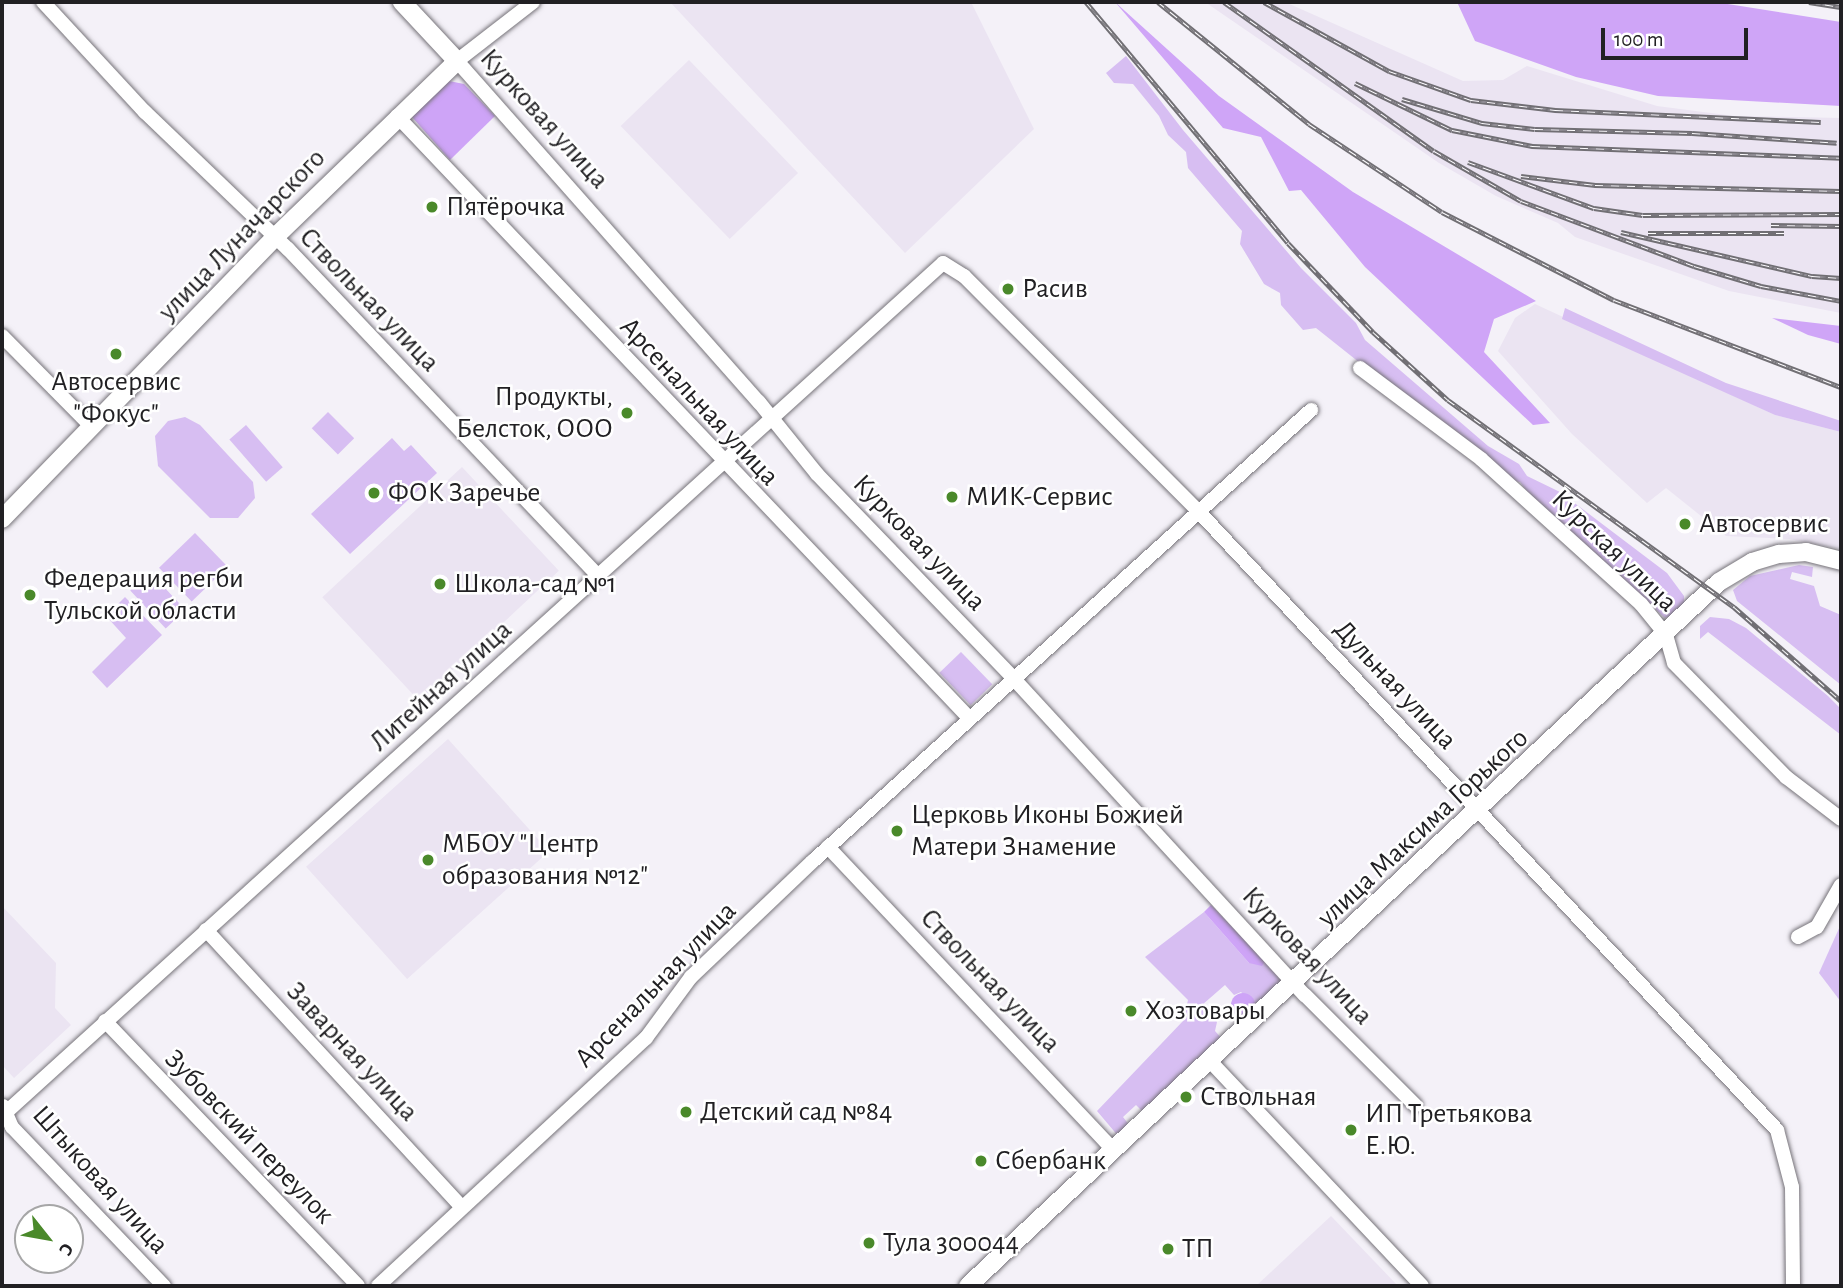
<!DOCTYPE html>
<meta charset="utf-8">
<style>
body{margin:0}
#map{position:relative;width:1843px;height:1288px;overflow:hidden;background:#f4f1f8;font-family:"Alegreya Sans",sans-serif}
div>[style]{position:absolute}
.built>*{inset:0;background:#ebe4f2;transform-origin:0 0}
.green>*{inset:0;background:#d7bef2;transform-origin:0 0}
.forest>*{inset:0;background:#cea4f7}
.round{border-radius:50%}
.water>*{inset:0;background:#cfa5f7}
.roads{filter:drop-shadow(0 0 2px #767379) drop-shadow(0 0 2px #767379)}
.minor>*{height:14px;margin:-7px;padding:0 7px;transform-origin:7px;border-radius:7px;background:#fff}
.major>*{height:18px;margin:-9px;padding:0 9px;transform-origin:9px;border-radius:9px;background:#fff}
.rail>*{height:5px;margin-top:-2.5px;transform-origin:0;background:repeating-linear-gradient(90deg,#fff 0 8px,#716f74 0 16px);box-sizing:border-box;border-block:2px solid #716f74}
.dots>*{width:19px;height:19px;translate:-50% -50%;box-sizing:border-box;border:4px solid #fff;border-radius:50%}
span{translate:-50% -50%;white-space:nowrap;text-align:center;line-height:1.15;-webkit-text-stroke:5px #fff;paint-order:stroke}
.street-label{font-size:28px;color:#212023}
.poi-label{font-size:28px;color:#212023}
.left{translate:0 -50%;text-align:left}
.right{translate:-100% -50%;text-align:right}
.frame{position:absolute;inset:0;border:4px solid #212023;pointer-events:none}
.north{position:absolute;left:14px;top:1204px;width:70px;height:70px;box-sizing:border-box;background:#fff;border:2px solid #a6a6a7;border-radius:50%;rotate:121deg;font-size:19px;font-weight:700;line-height:28px;text-align:center;color:#212023}
.north::after{content:'';display:block;margin:auto;width:24px;height:32px;background:#4a892a;clip-path:polygon(50% 0,100% 100%,50% 72%,0 100%)}
.scale{position:absolute;left:1601px;top:28px;width:147px;height:32px;box-sizing:border-box;border:4px solid #212023;border-top:0;padding-left:9px;font-size:21px;line-height:24px;white-space:nowrap;color:#212023;-webkit-text-stroke:5px #fff;paint-order:stroke}
</style>
<div id="map">
<div class="built">
<i style="clip-path:polygon(670px 2px,971px 2px,1034px 129px,905px 253px)"></i>
<i style="clip-path:polygon(1205px 2px,1285px 2px,1463px 81px,1503px 80px,1527px 66px,1657px 106px,1734px 116px,1841px 118px,1841px 313px,1729px 291px,1575px 237px,1558px 223px,1496px 196px,1439px 163px)"></i>
<i style="left:689px;top:60px;width:157px;height:95px;rotate:46deg"></i>
<i style="clip-path:polygon(1535px 304px,1775px 415px,1841px 432px,1841px 549px,1789px 539px,1726px 536px,1666px 488px,1647px 503px,1572px 434px,1498px 351px,1515px 318px)"></i>
<i style="left:462px;top:467px;width:142px;height:191px;rotate:47deg"></i>
<i style="left:448px;top:739px;width:151px;height:191px;rotate:48deg"></i>
<i style="clip-path:polygon(2px 906px,56px 963px,55px 1008px,71px 1025px,14px 1078px,2px 1065px)"></i>
<i style="clip-path:polygon(1331px 1216px,1398px 1286px,1256px 1286px)"></i>
</div>
<div class="green">
<i style="clip-path:polygon(1126px 56px,1183px 130px,1301px 268px,1356px 323px,1365px 340px,1488px 446px,1519px 464px,1527px 476px,1560px 492px,1667px 573px,1684px 596px,1684px 604px,1676px 614px,1665px 618px,1533px 500px,1520px 482px,1507px 480px,1316px 328px,1303px 330px,1281px 305px,1280px 293px,1264px 284px,1240px 244px,1242px 231px,1188px 168px,1186px 152px,1168px 135px,1159px 116px,1133px 84px,1114px 83px,1106px 73px)"></i>
<i style="clip-path:polygon(1565px 308px,1726px 383px,1841px 421px,1841px 432px,1775px 415px,1562px 319px)"></i>
<i style="left:328px;top:412px;width:37px;height:23px;rotate:45deg"></i>
<i style="clip-path:polygon(185px 417px,200px 425px,253px 482px,255px 498px,238px 518px,210px 518px,158px 466px,155px 436px,168px 421px)"></i>
<i style="left:246px;top:425px;width:56px;height:22px;rotate:49deg"></i>
<i style="clip-path:polygon(392px 438px,404px 451px,411px 445px,437px 473px,350px 554px,311px 514px)"></i>
<i style="left:195px;top:533px;width:47px;height:50px;rotate:46deg"></i>
<i style="clip-path:polygon(1799px 565px,1813px 567px,1812px 577px,1792px 572px,1790px 579px,1814px 586px,1820px 606px,1841px 615px,1841px 685px,1737px 601px,1733px 590px,1750px 576px)"></i>
<i style="left:150px;top:572px;width:52px;height:27px;rotate:47deg"></i>
<i style="clip-path:polygon(125px 597px,162px 635px,107px 688px,92px 672px,126px 638px,106px 616px)"></i>
<i style="clip-path:polygon(1710px 617px,1729px 619px,1746px 628px,1828px 696px,1841px 709px,1841px 735px,1708px 632px,1700px 639px,1700px 626px)"></i>
<i style="left:961px;top:652px;width:45px;height:30px;rotate:46deg"></i>
<i style="clip-path:polygon(1204px 912px,1249px 963px,1265px 961px,1285px 982px,1257px 1008px,1241px 992px,1234px 995px,1225px 985px,1202px 1005px,1217px 1022px,1215px 1031px,1223px 1040px,1144px 1113px,1136px 1105px,1123px 1117px,1130px 1126px,1119px 1137px,1097px 1111px,1183px 1021px,1188px 1000px,1145px 957px)"></i>
<i style="clip-path:polygon(1841px 924px,1841px 1002px,1819px 973px)"></i>
</div>
<div class="forest">
<i style="clip-path:polygon(449px 81px,464px 84px,495px 116px,450px 160px,412px 117px,415px 109px)"></i>
<i style="clip-path:polygon(1211px 905px,1265px 961px,1262px 966px,1249px 963px,1204px 912px)"></i>
<i class="round" style="left:1231px;top:993px;width:24px;height:24px"></i>
</div>
<div class="water">
<i style="clip-path:polygon(1115px 2px,1219px 96px,1353px 192px,1536px 301px,1494px 319px,1484px 352px,1550px 423px,1533px 425px,1365px 267px,1301px 190px,1289px 191px,1261px 137px,1223px 128px)"></i>
<i style="clip-path:polygon(1457px 2px,1715px 2px,1841px 22px,1841px 106px,1658px 96px,1576px 77px,1475px 41px)"></i>
<i style="clip-path:polygon(1772px 318px,1841px 326px,1841px 344px,1808px 335px)"></i>
</div>
<div class="roads">
<div class="minor">
<i style="left:43px;top:2px;width:150px;rotate:47.2deg"></i>
<i style="left:145px;top:112px;width:198px;rotate:43.8deg"></i>
<i style="left:288px;top:249px;width:451px;rotate:46.5deg"></i>
<i style="left:533px;top:2px;width:96px;rotate:142.2deg"></i>
<i style="left:457px;top:61px;width:456px;rotate:48.5deg"></i>
<i style="left:759px;top:402px;width:92px;rotate:51.1deg"></i>
<i style="left:817px;top:474px;width:283px;rotate:46.1deg"></i>
<i style="left:1013px;top:678px;width:431px;rotate:47.4deg"></i>
<i style="left:1305px;top:995px;width:156px;rotate:45deg"></i>
<i style="left:397px;top:116px;width:830px;rotate:46.46deg"></i>
<i style="left:2px;top:336px;width:128px;rotate:45.3deg"></i>
<i style="left:1360px;top:368px;width:151px;rotate:36.9deg"></i>
<i style="left:1481px;top:459px;width:216px;rotate:42.2deg"></i>
<i style="left:1641px;top:604px;width:40px;rotate:51deg"></i>
<i style="left:1666px;top:635px;width:29px;rotate:74deg"></i>
<i style="left:1674px;top:663px;width:160px;rotate:45.5deg"></i>
<i style="left:1786px;top:777px;width:69px;rotate:37.4deg"></i>
<i style="left:828px;top:847px;width:417px;rotate:46.7deg"></i>
<i style="left:206px;top:930px;width:377px;rotate:47.3deg"></i>
<i style="left:1798px;top:937px;width:21px;rotate:-28deg"></i>
<i style="left:1817px;top:927px;width:48px;rotate:-60.3deg"></i>
<i style="left:105px;top:1021px;width:366px;rotate:46.3deg"></i>
<i style="left:1210px;top:1061px;width:309px;rotate:46.7deg"></i>
<i style="left:3px;top:1106px;width:23px;rotate:67deg"></i>
<i style="left:12px;top:1127px;width:220px;rotate:46.3deg"></i>
<i style="left:2px;top:1116px;width:1270px;rotate:-42.19deg"></i>
<i style="left:943px;top:263px;width:25px;rotate:32deg"></i>
<i style="left:964px;top:276px;width:334px;rotate:45.1deg"></i>
<i style="left:1200px;top:513px;width:845px;rotate:46.92deg"></i>
<i style="left:1777px;top:1130px;width:59px;rotate:75.3deg"></i>
<i style="left:1792px;top:1187px;width:99px;rotate:89.4deg"></i>
<i style="left:378px;top:1286px;width:365px;rotate:-42.8deg"></i>
<i style="left:646px;top:1038px;width:76px;rotate:-53.6deg"></i>
<i style="left:691px;top:977px;width:168px;rotate:-43.6deg"></i>
<i style="left:813px;top:861px;width:672px;rotate:-42.16deg"></i>
</div>
<div class="major">
<i style="left:2px;top:519px;width:392px;rotate:-45.9deg"></i>
<i style="left:275px;top:237px;width:253px;rotate:-44deg"></i>
<i style="left:457px;top:61px;width:81px;rotate:-133deg"></i>
<i style="left:968px;top:1286px;width:1029px;rotate:-43.15deg"></i>
<i style="left:1719px;top:582px;width:39px;rotate:-31deg"></i>
<i style="left:1752px;top:562px;width:28px;rotate:-17deg"></i>
<i style="left:1779px;top:554px;width:27px;rotate:-4deg"></i>
<i style="left:1806px;top:552px;width:36px;rotate:14deg"></i>
</div>
</div>
<div class="rail">
<i style="left:1086px;top:2px;width:314px;rotate:50deg"></i>
<i style="left:1288px;top:243px;width:123px;rotate:46.3deg"></i>
<i style="left:1373px;top:332px;width:101px;rotate:42.2deg"></i>
<i style="left:1448px;top:400px;width:353px;rotate:35.9deg"></i>
<i style="left:1734px;top:607px;width:142px;rotate:41.3deg"></i>
<i style="left:1158px;top:2px;width:194px;rotate:38.9deg"></i>
<i style="left:1309px;top:124px;width:159px;rotate:33.5deg"></i>
<i style="left:1442px;top:212px;width:193px;rotate:27.1deg"></i>
<i style="left:1614px;top:300px;width:243px;rotate:21deg"></i>
<i style="left:1224px;top:2px;width:257px;rotate:35.4deg"></i>
<i style="left:1434px;top:151px;width:100px;rotate:29.9deg"></i>
<i style="left:1521px;top:201px;width:185px;rotate:20.6deg"></i>
<i style="left:1694px;top:266px;width:70px;rotate:16.6deg"></i>
<i style="left:1761px;top:286px;width:81px;rotate:10.6deg"></i>
<i style="left:1264px;top:2px;width:143px;rotate:28.9deg"></i>
<i style="left:1389px;top:71px;width:87px;rotate:19.5deg"></i>
<i style="left:1471px;top:100px;width:85px;rotate:6.8deg"></i>
<i style="left:1555px;top:110px;width:266px;rotate:2.6deg"></i>
<i style="left:1809px;top:2px;width:32px;rotate:9deg"></i>
<i style="left:1355px;top:83px;width:108px;rotate:25.9deg"></i>
<i style="left:1452px;top:130px;width:82px;rotate:11.3deg"></i>
<i style="left:1532px;top:146px;width:309px;rotate:2.2deg"></i>
<i style="left:1402px;top:99px;width:84px;rotate:16.7deg"></i>
<i style="left:1482px;top:123px;width:53px;rotate:6.5deg"></i>
<i style="left:1535px;top:129px;width:157px;rotate:1.5deg"></i>
<i style="left:1692px;top:133px;width:145px;rotate:3.9deg"></i>
<i style="left:1468px;top:162px;width:134px;rotate:20.1deg"></i>
<i style="left:1594px;top:208px;width:49px;rotate:8.1deg"></i>
<i style="left:1643px;top:215px;width:198px;rotate:-0.3deg"></i>
<i style="left:1521px;top:176px;width:75px;rotate:6.9deg"></i>
<i style="left:1595px;top:185px;width:246px;rotate:1.4deg"></i>
<i style="left:1771px;top:225px;width:70px;rotate:0.8deg"></i>
<i style="left:1621px;top:232px;width:196px;rotate:13deg"></i>
<i style="left:1812px;top:276px;width:29px;rotate:4deg"></i>
<i style="left:1648px;top:233px;width:136px"></i>
</div>
<div class="dots">
<i style="left:432px;top:207px;background:#4a892a"></i>
<i style="left:1008px;top:289px;background:#4a892a"></i>
<i style="left:116px;top:354px;background:#4a892a"></i>
<i style="left:627px;top:413px;background:#4a892a"></i>
<i style="left:374px;top:493px;background:#4a892a"></i>
<i style="left:952px;top:497px;background:#4a892a"></i>
<i style="left:1685px;top:524px;background:#4a892a"></i>
<i style="left:440px;top:584px;background:#4a892a"></i>
<i style="left:30px;top:595px;background:#4a892a"></i>
<i style="left:897px;top:831px;background:#4a892a"></i>
<i style="left:428px;top:860px;background:#4a892a"></i>
<i style="left:1131px;top:1011px;background:#4a892a"></i>
<i style="left:1186px;top:1097px;background:#4a892a"></i>
<i style="left:686px;top:1112px;background:#4a892a"></i>
<i style="left:1351px;top:1130px;background:#4a892a"></i>
<i style="left:981px;top:1161px;background:#4a892a"></i>
<i style="left:869px;top:1243px;background:#4a892a"></i>
<i style="left:1168px;top:1249px;background:#4a892a"></i>
</div>
<div class="street-label">
<span style="left:544px;top:119px;rotate:48deg">Курковая улица</span>
<span style="left:242px;top:235px;rotate:-46deg">улица Луначарского</span>
<span style="left:369px;top:300px;rotate:46deg">Ствольная улица</span>
<span style="left:699px;top:402px;rotate:47deg">Арсенальная улица</span>
<span style="left:919px;top:543px;rotate:46deg">Курковая улица</span>
<span style="left:1614px;top:551px;rotate:44deg">Курская улица</span>
<span style="left:1395px;top:685px;rotate:47deg">Дульная улица</span>
<span style="left:441px;top:686px;rotate:-42deg">Литейная улица</span>
<span style="left:1423px;top:828px;rotate:-43deg">улица Максима Горького</span>
<span style="left:1307px;top:956px;rotate:47deg">Курковая улица</span>
<span style="left:990px;top:981px;rotate:46deg">Ствольная улица</span>
<span style="left:656px;top:985px;rotate:-46deg">Арсенальная улица</span>
<span style="left:352px;top:1052px;rotate:47deg">Заварная улица</span>
<span style="left:249px;top:1137px;rotate:46deg">Зубовский переулок</span>
<span style="left:100px;top:1180px;rotate:48deg">Штыковая улица</span>
</div>
<div class="poi-label">
<span class="left" style="left:446px;top:207px">Пятёрочка</span>
<span class="left" style="left:1022px;top:289px">Расив</span>
<span style="left:116px;top:398px">Автосервис<br>"Фокус"</span>
<span class="right" style="left:613px;top:413px">Продукты,<br>Белсток, ООО</span>
<span class="left" style="left:388px;top:493px">ФОК Заречье</span>
<span class="left" style="left:966px;top:497px">МИК-Сервис</span>
<span class="left" style="left:1699px;top:524px">Автосервис</span>
<span class="left" style="left:44px;top:595px">Федерация регби<br>Тульской области</span>
<span class="left" style="left:454px;top:584px">Школа-сад №1</span>
<span class="left" style="left:911px;top:831px">Церковь Иконы Божией<br>Матери Знамение</span>
<span class="left" style="left:442px;top:860px">МБОУ "Центр<br>образования №12"</span>
<span class="left" style="left:1145px;top:1011px">Хозтовары</span>
<span class="left" style="left:1200px;top:1097px">Ствольная</span>
<span class="left" style="left:700px;top:1112px">Детский сад №84</span>
<span class="left" style="left:1365px;top:1130px">ИП Третьякова<br>Е.Ю.</span>
<span class="left" style="left:995px;top:1161px">Сбербанк</span>
<span class="left" style="left:883px;top:1243px">Тула 300044</span>
<span class="left" style="left:1182px;top:1249px">ТП</span>
</div>
<div class="frame"></div>
<div class="north">С</div>
<div class="scale">100 m</div>
</div>
